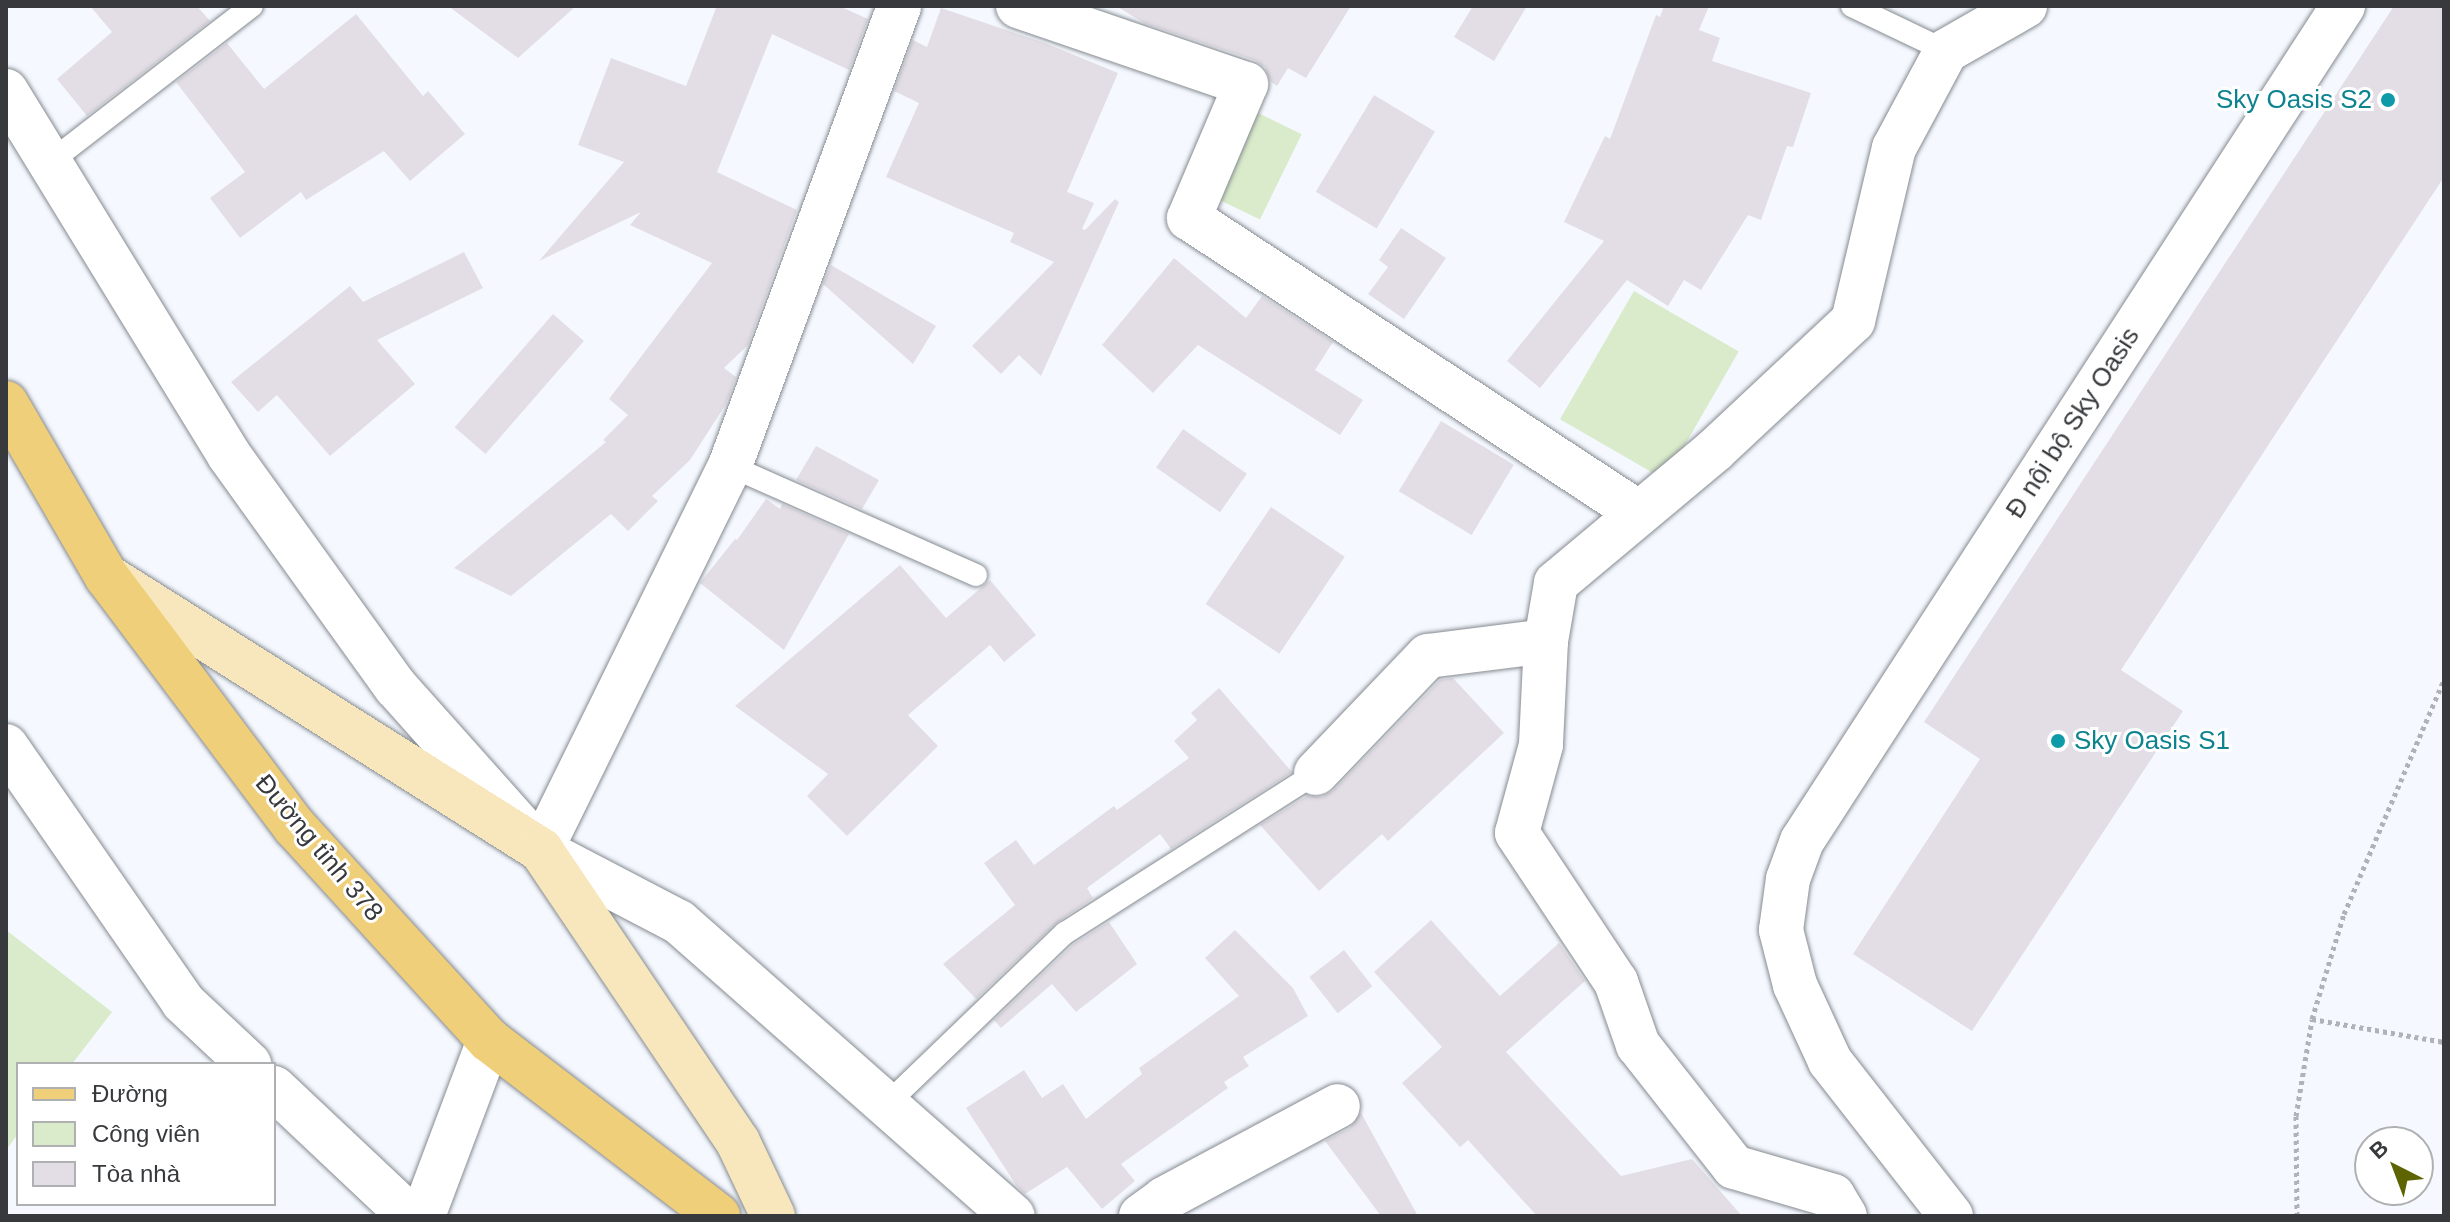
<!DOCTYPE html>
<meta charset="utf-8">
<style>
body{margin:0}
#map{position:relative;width:2450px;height:1222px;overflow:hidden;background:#f5f9ff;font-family:Arial,sans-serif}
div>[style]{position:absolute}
.green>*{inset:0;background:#d9ebca;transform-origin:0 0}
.building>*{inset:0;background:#e3dee5;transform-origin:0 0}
.path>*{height:5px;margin-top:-2.5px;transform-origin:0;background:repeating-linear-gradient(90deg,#afb2b7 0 4px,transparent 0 8px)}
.roads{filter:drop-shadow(0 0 2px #868b91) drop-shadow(0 0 2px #868b91)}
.lane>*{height:22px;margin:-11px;padding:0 11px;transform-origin:11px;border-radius:11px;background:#fff}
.street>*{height:44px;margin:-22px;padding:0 22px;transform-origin:22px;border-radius:22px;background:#fff}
.secondary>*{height:44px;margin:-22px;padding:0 22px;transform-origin:22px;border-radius:22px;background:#f8e7bc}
.primary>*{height:44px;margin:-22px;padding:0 22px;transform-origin:22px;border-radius:22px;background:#f0cf7a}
.dots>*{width:22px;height:22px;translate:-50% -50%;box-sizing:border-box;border:4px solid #fff;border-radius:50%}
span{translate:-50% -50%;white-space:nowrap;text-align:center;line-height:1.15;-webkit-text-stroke:6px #fff;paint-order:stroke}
.culture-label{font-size:26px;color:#0d838f}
.right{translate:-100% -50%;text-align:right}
.left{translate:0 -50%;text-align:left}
.street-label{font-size:26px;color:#37393c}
.frame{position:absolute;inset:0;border:8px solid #37393c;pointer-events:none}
.legend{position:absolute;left:16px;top:1062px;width:260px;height:144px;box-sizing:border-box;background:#fff;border:2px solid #afb0b1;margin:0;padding:10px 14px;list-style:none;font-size:24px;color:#37393c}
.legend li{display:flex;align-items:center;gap:16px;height:40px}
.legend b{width:40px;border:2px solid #afb0b1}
.north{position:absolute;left:2354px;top:1126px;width:80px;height:80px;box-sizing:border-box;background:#fff;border:2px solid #afb0b1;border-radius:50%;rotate:318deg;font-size:22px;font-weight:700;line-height:32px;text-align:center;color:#37393c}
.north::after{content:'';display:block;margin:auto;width:28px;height:36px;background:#5d6401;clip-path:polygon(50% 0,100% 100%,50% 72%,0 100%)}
</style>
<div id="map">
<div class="green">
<i style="left:1254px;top:111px;width:53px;height:95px;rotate:26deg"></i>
<i style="left:1634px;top:291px;width:121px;height:148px;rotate:30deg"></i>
<i style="clip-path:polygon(6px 930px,112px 1012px,72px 1064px,18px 1064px,18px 1134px,6px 1150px)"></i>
</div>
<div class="building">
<i style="clip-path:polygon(90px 6px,197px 6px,210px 21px,87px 116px,57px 79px,112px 32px)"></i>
<i style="clip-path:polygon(448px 6px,576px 6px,518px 58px)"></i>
<i style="clip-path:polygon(711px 6px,839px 6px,868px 19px,849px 70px,772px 34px,717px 172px,797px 210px,748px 345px,724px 368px,736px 377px,726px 404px,690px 460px,652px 496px,658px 501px,628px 531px,611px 514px,511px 596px,454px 568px,606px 442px,603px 440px,628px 415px,609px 399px,712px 263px,630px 225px,641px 212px,539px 261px,624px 162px,578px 145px,611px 58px,686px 86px,716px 8px)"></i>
<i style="clip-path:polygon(1116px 6px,1351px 6px,1306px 78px,1288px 68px,1277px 86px,1271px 82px,1265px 67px,1254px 60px,1144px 23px)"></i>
<i style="clip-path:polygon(1473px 6px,1527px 6px,1494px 61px,1454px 37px)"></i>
<i style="clip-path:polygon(1664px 6px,1709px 6px,1699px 30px,1720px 38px,1712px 61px,1811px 93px,1793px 147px,1787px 146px,1761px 220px,1748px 215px,1701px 290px,1684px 280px,1668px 306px,1627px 280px,1540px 388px,1507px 361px,1604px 241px,1564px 222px,1605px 136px,1610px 139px,1656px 15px,1660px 17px)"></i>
<i style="clip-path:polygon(2394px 6px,2444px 6px,2444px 177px,2121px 670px,2183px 711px,1972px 1031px,1853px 954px,1980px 759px,1924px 722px)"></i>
<i style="clip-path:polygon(941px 8px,1045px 43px,1118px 73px,1067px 192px,1094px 203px,1082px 229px,1085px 230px,1115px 199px,1119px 202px,1041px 376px,1019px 355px,1001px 374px,972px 346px,1054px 262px,1010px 242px,1014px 233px,886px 177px,919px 103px,894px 91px,913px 40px,927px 47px)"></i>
<i style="clip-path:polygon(356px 14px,423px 96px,428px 91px,465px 134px,410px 181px,384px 151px,306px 200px,301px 192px,240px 238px,210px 198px,245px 172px,176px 82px,227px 43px,264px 89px)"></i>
<i style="left:1374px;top:95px;width:71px;height:113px;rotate:31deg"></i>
<i style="clip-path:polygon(1401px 228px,1446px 258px,1404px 319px,1368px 294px,1388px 267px,1379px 260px)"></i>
<i style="clip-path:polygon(464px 252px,483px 288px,377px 340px,415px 384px,330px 456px,277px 395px,258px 412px,231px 382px,350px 286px,363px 302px)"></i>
<i style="clip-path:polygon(1174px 258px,1246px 318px,1262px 296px,1333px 342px,1315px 370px,1363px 400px,1340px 435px,1198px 345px,1153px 393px,1102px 345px)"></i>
<i style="clip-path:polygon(831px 265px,936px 326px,913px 364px,823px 284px)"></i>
<i style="left:553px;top:314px;width:41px;height:150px;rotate:41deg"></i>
<i style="left:1441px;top:421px;width:85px;height:82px;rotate:31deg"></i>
<i style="left:1183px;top:429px;width:78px;height:47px;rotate:35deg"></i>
<i style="clip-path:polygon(816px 446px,879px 480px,862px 509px,796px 480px)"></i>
<i style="clip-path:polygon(766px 499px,780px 509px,782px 504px,849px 534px,784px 650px,700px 583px,735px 539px,737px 540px)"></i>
<i style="left:1271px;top:507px;width:89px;height:117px;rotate:34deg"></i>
<i style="clip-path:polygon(900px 565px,946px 618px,990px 580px,1036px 635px,1004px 662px,990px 645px,908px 715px,938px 746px,847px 836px,807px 796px,828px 774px,735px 706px)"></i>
<i style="clip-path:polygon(1453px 678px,1504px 733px,1388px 841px,1382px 834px,1319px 891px,1260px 825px,1307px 796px,1322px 797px,1333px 791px,1440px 680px)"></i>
<i style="clip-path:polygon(1219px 688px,1292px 772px,1171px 849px,1160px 834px,1087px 888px,1093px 898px,1056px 923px,976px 999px,943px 964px,1015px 905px,984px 863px,1016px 840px,1034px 865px,1114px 806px,1117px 810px,1189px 758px,1174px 741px,1197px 720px,1191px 713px)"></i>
<i style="clip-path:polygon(1431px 920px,1500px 996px,1559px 943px,1585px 981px,1506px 1052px,1621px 1176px,1692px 1159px,1742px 1216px,1537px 1216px,1468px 1140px,1460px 1147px,1402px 1083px,1442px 1047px,1374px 972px)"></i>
<i style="clip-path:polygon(1109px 922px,1137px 964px,1076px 1012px,1052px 984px,1001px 1028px,994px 1020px,1074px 944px)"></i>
<i style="clip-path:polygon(1235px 930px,1293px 988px,1308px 1016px,1243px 1057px,1249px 1066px,1224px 1082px,1228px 1088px,1121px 1164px,1135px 1181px,1102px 1209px,1067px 1167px,1025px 1194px,1016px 1185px,966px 1108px,1024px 1070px,1042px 1098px,1063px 1084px,1086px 1119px,1142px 1074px,1139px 1068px,1239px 996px,1205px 958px)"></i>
<i style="left:1344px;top:950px;width:46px;height:44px;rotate:52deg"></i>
<i style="clip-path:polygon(1361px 1113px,1418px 1216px,1381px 1216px,1325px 1141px,1350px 1128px)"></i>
</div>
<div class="path">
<i style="left:2312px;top:1019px;width:134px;rotate:9.9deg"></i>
<i style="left:2297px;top:1216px;width:100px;rotate:-90.6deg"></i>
<i style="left:2296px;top:1116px;width:98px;rotate:-80.6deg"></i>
<i style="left:2312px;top:1019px;width:110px;rotate:-73.1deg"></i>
<i style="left:2344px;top:914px;width:254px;rotate:-66.9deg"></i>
</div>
<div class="roads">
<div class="lane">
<i style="left:1852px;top:6px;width:104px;rotate:25.6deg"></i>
<i style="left:50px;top:162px;width:255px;rotate:-37.7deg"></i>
<i style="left:730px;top:466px;width:269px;rotate:23.9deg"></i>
<i style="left:887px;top:1104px;width:247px;rotate:-43.9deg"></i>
<i style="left:1065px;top:933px;width:298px;rotate:-32.5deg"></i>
</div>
<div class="street">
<i style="left:1018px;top:6px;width:241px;rotate:18.9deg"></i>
<i style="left:1246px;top:84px;width:146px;rotate:113deg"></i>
<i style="left:1189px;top:218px;width:538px;rotate:33.25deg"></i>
<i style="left:6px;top:91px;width:427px;rotate:58.5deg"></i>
<i style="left:229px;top:455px;width:286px;rotate:54.3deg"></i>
<i style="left:396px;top:687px;width:218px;rotate:48.3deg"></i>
<i style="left:541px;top:850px;width:156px;rotate:27.6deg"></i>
<i style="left:679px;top:922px;width:445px;rotate:41.4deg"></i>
<i style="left:1546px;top:641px;width:104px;rotate:92.8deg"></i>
<i style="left:1541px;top:745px;width:91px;rotate:105.3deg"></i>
<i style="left:1517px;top:833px;width:179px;rotate:56.4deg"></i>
<i style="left:1616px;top:982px;width:67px;rotate:70.8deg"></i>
<i style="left:1638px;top:1045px;width:155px;rotate:51.8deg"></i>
<i style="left:1734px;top:1167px;width:103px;rotate:16.3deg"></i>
<i style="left:1833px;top:1196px;width:23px;rotate:59deg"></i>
<i style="left:6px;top:746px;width:311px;rotate:55.3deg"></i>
<i style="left:183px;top:1002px;width:91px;rotate:43.2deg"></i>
<i style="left:1316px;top:773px;width:162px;rotate:-46.3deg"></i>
<i style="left:1428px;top:656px;width:119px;rotate:-7.2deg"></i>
<i style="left:1546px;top:641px;width:59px;rotate:-80.2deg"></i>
<i style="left:1556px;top:583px;width:207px;rotate:-39.9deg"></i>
<i style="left:1715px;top:450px;width:189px;rotate:-43.1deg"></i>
<i style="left:1853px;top:321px;width:178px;rotate:-76.7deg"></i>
<i style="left:1894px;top:148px;width:110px;rotate:-61.8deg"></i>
<i style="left:1946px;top:51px;width:91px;rotate:-29.7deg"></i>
<i style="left:541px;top:850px;width:428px;rotate:-63.8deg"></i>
<i style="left:730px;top:466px;width:490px;rotate:-69.8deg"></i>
<i style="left:274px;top:1088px;width:187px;rotate:43.3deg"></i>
<i style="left:423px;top:1216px;width:188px;rotate:-69.4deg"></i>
<i style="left:1141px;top:1216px;width:29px;rotate:-36deg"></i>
<i style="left:1164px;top:1199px;width:197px;rotate:-28.1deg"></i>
<i style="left:1951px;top:1216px;width:197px;rotate:-128deg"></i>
<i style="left:1830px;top:1061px;width:84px;rotate:-114.7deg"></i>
<i style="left:1795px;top:985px;width:57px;rotate:-104.3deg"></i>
<i style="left:1781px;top:930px;width:51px;rotate:-82.2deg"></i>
<i style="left:1788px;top:879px;width:40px;rotate:-69.8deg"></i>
<i style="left:1802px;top:841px;width:995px;rotate:-57.06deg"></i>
</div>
<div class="secondary">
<i style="left:108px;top:577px;width:512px;rotate:32.23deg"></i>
<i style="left:541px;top:850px;width:352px;rotate:56deg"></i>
<i style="left:738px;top:1142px;width:82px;rotate:64.7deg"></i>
</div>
<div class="primary">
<i style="left:6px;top:403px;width:201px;rotate:59.9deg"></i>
<i style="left:107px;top:577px;width:313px;rotate:53.1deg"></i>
<i style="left:295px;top:827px;width:288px;rotate:47.7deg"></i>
<i style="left:489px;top:1040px;width:289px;rotate:37.5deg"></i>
</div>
</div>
<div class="dots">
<i style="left:2388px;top:100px;background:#0f9aa8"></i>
<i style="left:2058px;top:741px;background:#0f9aa8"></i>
</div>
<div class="culture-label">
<span class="right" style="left:2372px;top:100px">Sky Oasis S2</span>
<span class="left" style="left:2074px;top:741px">Sky Oasis S1</span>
</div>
<div class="street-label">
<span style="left:2073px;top:423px;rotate:-57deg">Đ nội bộ Sky Oasis</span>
<span style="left:319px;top:848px;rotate:50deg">Đường tỉnh 378</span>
</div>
<div class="frame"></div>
<ul class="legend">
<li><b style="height:10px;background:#f0cf7a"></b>Đường</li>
<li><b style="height:22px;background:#d9ebca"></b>Công viên</li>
<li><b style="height:22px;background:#e3dee5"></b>Tòa nhà</li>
</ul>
<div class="north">B</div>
</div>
